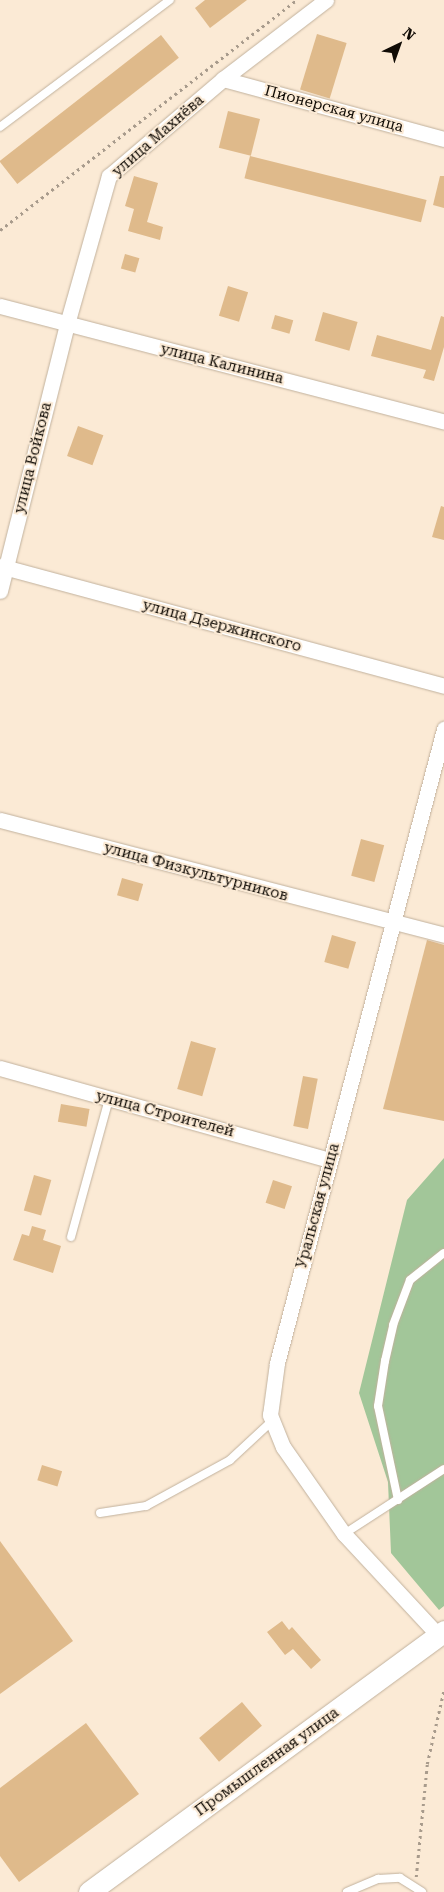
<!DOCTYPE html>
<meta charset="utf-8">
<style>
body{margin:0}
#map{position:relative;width:444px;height:1892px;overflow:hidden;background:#fbead5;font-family:"Roboto Serif",serif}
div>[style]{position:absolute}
.green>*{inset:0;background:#a2c699}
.building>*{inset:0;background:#dfba8b;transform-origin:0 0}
.path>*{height:2.5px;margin-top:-1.25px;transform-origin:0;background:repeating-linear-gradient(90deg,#a89b8c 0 2.5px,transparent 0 6.5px)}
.roads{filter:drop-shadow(0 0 1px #c1b19d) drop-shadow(0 0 1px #c1b19d)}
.service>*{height:8px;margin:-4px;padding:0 4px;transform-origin:4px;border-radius:4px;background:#fff}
.minor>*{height:15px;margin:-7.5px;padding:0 7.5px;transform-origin:7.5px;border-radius:7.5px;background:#fff}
.secondary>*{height:21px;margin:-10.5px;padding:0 10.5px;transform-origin:10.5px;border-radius:10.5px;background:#fff}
span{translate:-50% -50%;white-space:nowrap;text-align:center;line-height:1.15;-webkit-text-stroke:4px #fbead5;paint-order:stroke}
.street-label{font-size:15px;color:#100b05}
.north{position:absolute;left:374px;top:20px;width:50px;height:50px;-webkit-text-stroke:4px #fbead5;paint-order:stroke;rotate:42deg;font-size:14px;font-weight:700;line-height:20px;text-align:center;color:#100b05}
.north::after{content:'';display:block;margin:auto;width:18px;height:22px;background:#100b05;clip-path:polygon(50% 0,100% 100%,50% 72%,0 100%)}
</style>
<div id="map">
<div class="green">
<i style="clip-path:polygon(444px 1158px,444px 1606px,439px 1610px,391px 1553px,388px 1482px,359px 1393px,407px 1200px)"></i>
</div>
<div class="building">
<i style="clip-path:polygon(205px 0,247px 0,210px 28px,195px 8px)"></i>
<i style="left:317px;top:34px;width:31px;height:58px;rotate:17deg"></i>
<i style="left:161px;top:35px;width:29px;height:205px;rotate:52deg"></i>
<i style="left:228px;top:111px;width:33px;height:38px;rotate:14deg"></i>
<i style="left:250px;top:156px;width:182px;height:23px;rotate:14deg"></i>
<i style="clip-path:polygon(134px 176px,158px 183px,147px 222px,163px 227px,160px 240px,128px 231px,134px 209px,125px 206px)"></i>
<i style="clip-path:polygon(440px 176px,444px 176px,444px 208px,433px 205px)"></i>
<i style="left:125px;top:254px;width:15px;height:15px;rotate:16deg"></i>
<i style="left:228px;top:286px;width:21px;height:31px;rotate:17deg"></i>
<i style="left:323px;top:312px;width:36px;height:30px;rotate:16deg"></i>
<i style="left:275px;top:315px;width:19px;height:14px;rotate:16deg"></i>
<i style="clip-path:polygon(441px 316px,444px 317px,444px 347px,434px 381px,423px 378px,426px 370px,371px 356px,377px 335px,431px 350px)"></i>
<i style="left:78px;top:426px;width:27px;height:32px;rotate:20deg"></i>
<i style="clip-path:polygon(441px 506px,444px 507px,444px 540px,432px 537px)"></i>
<i style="left:361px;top:839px;width:24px;height:38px;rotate:15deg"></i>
<i style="left:122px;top:878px;width:22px;height:18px;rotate:16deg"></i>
<i style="left:332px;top:935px;width:25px;height:28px;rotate:16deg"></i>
<i style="clip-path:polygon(427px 940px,444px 945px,444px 1121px,383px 1109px)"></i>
<i style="left:191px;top:1041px;width:26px;height:50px;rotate:16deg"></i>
<i style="left:303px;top:1076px;width:15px;height:51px;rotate:11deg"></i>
<i style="left:61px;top:1104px;width:29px;height:18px;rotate:10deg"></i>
<i style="left:34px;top:1175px;width:18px;height:37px;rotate:16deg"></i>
<i style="left:273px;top:1180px;width:20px;height:24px;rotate:18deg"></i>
<i style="clip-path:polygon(32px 1226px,46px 1230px,43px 1240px,61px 1246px,53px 1273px,13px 1260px,22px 1234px,29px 1236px)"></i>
<i style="left:42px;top:1465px;width:21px;height:16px;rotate:17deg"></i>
<i style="clip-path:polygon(0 1541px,73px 1641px,0 1694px)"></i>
<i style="clip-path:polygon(282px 1621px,289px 1630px,292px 1627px,321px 1660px,311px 1669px,293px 1649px,285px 1655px,267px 1632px)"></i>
<i style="left:242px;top:1702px;width:31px;height:56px;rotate:50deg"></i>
<i style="clip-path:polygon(86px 1723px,139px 1794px,19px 1882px,0 1856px,0 1788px)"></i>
</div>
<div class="path">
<i style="left:0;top:230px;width:375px;rotate:-37.8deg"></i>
<i style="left:416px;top:1877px;width:114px;rotate:-84.4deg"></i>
<i style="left:427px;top:1764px;width:77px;rotate:-77.2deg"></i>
</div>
<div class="roads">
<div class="service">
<i style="left:0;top:127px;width:212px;rotate:-36.8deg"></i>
<i style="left:71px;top:1237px;width:143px;rotate:-74.6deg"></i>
<i style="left:398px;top:1500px;width:96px;rotate:-102deg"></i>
<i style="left:378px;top:1406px;width:46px;rotate:-81.2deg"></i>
<i style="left:385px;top:1361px;width:37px;rotate:-77deg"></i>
<i style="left:393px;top:1325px;width:48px;rotate:-69.3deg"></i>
<i style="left:410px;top:1280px;width:43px;rotate:-38.5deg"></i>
<i style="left:100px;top:1513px;width:47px;rotate:-8.7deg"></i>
<i style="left:146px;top:1506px;width:96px;rotate:-28.7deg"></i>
<i style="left:230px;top:1460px;width:57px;rotate:-42.9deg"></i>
<i style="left:344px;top:1534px;width:119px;rotate:-33deg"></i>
<i style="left:347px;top:1892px;width:34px;rotate:-23deg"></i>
<i style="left:378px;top:1879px;width:22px;rotate:-3deg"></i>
<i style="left:400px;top:1878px;width:26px;rotate:32deg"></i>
</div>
<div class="minor">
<i style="left:223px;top:79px;width:229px;rotate:15.2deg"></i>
<i style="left:0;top:306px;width:459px;rotate:14.6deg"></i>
<i style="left:0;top:566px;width:460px;rotate:15.1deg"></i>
<i style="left:0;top:591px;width:275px;rotate:-75.9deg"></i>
<i style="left:67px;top:324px;width:154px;rotate:-74.2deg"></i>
<i style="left:109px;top:176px;width:150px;rotate:-40.4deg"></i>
<i style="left:223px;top:79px;width:130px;rotate:-37.5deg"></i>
<i style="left:0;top:820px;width:459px;rotate:14.5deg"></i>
<i style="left:0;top:1068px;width:343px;rotate:15.6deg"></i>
<i style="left:438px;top:1635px;width:138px;rotate:-132.9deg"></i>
<i style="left:344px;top:1534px;width:106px;rotate:-125deg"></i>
<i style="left:283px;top:1447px;width:35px;rotate:-112deg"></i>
<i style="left:270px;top:1415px;width:52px;rotate:-82.3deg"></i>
<i style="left:277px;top:1363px;width:656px;rotate:-75.24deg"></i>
</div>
<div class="secondary">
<i style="left:89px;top:1892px;width:441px;rotate:-36.3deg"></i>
</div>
</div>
<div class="street-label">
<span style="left:334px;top:109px;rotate:15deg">Пионерская улица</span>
<span style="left:158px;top:136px;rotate:-41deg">улица Махнёва</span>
<span style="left:222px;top:364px;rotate:14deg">улица Калинина</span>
<span style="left:33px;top:458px;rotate:-76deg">улица Войкова</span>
<span style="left:222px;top:626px;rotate:15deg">улица Дзержинского</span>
<span style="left:196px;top:872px;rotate:15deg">улица Физкультурников</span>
<span style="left:165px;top:1114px;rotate:15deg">улица Строителей</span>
<span style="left:318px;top:1206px;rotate:-75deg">Уральская улица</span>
<span style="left:267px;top:1762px;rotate:-36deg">Промышленная улица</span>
</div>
<div class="north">N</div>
</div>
